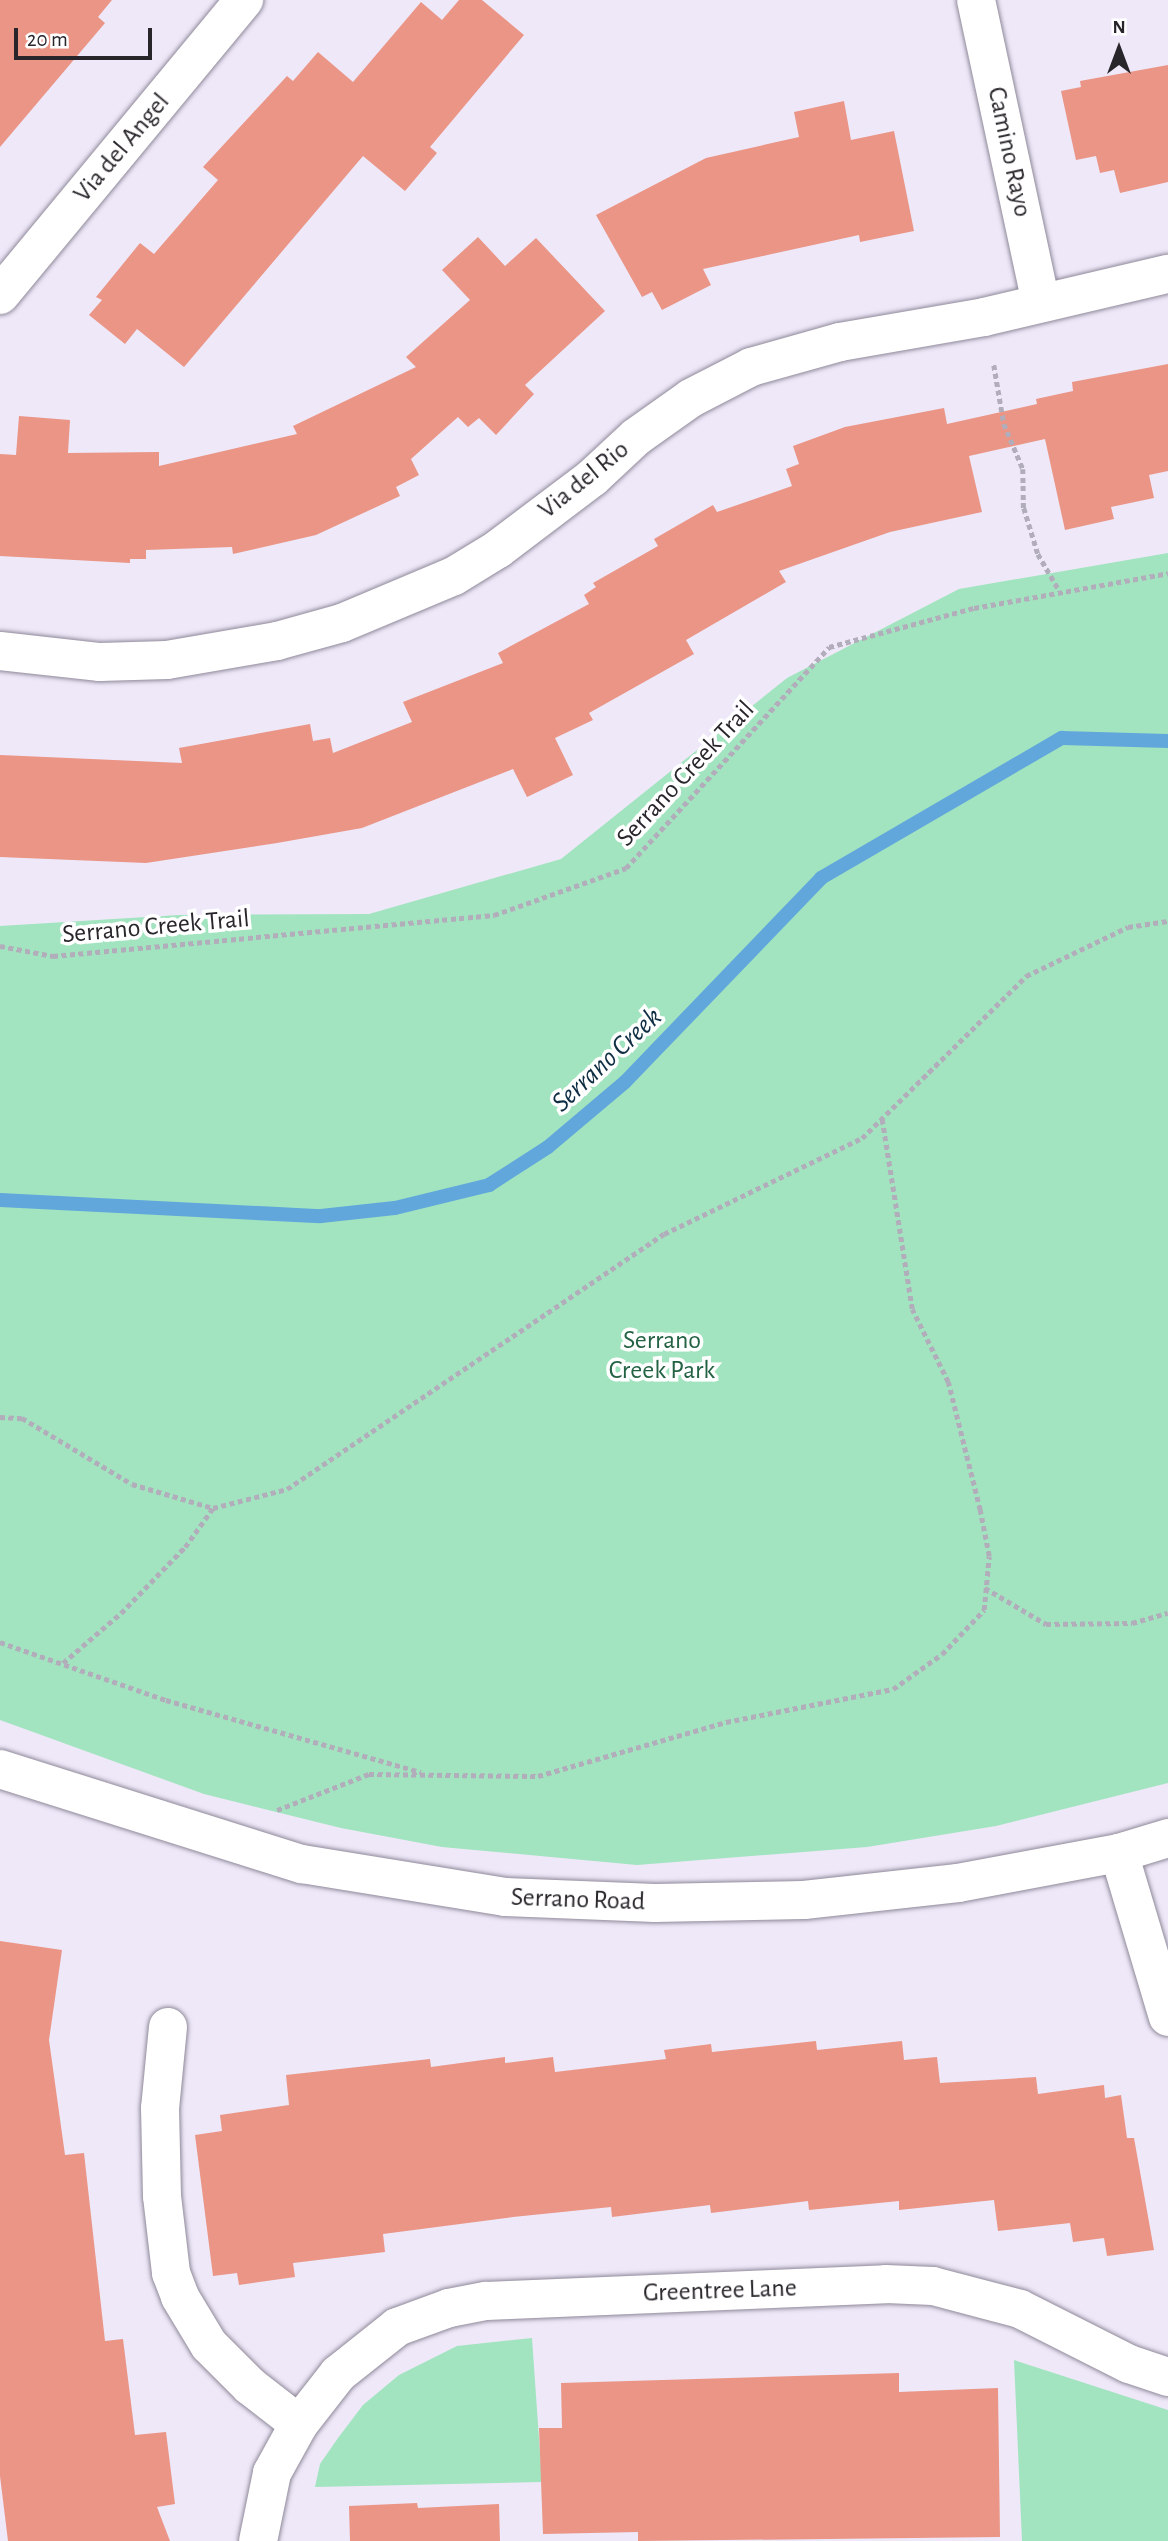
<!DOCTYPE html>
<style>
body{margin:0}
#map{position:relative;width:1168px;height:2541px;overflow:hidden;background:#eee8f9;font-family:"Alegreya Sans",sans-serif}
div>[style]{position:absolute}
.green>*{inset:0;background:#a2e4bf}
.stream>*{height:14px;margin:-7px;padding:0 7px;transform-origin:7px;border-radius:7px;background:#61a7dc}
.building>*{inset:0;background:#ea9585}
.path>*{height:4.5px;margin-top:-2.25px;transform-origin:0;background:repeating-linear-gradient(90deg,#b2adba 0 5px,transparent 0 8.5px)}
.roads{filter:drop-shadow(0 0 2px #8f8999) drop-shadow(0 0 2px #8f8999)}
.minor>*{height:38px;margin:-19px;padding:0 19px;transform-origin:19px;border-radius:19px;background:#fff}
span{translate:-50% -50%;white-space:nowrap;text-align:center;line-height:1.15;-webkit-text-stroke:7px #fff;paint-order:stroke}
.street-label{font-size:26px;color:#28252b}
.park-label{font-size:26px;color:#246244}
.water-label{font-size:28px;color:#0f2e44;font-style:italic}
.north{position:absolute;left:1084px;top:14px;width:70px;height:70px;-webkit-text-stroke:5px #fff;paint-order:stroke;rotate:0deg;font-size:19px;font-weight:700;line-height:28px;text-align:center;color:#28252b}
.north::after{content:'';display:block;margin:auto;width:24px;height:32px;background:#28252b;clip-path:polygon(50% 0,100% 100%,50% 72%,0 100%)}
.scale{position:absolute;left:14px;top:28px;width:138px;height:32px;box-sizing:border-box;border:4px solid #28252b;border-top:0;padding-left:9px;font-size:21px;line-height:24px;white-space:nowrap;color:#28252b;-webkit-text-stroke:5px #fff;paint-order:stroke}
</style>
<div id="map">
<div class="green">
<i style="clip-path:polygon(1168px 553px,1168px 1783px,996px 1826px,867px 1847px,637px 1865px,442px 1847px,341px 1828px,204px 1794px,0 1720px,0 926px,179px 915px,369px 914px,561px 859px,787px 678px,959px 589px)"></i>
<i style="clip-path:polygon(532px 2338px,542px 2482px,315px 2487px,320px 2464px,338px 2438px,363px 2405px,399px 2375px,457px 2346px)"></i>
<i style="clip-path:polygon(1014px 2360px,1168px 2410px,1168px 2541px,1022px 2541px)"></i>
</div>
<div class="stream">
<i style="left:0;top:1200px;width:321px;rotate:2.9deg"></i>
<i style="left:321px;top:1216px;width:74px;rotate:-6.2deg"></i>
<i style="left:395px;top:1208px;width:97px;rotate:-13.7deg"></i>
<i style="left:489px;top:1185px;width:70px;rotate:-32.8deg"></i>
<i style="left:548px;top:1147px;width:101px;rotate:-40.2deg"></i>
<i style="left:625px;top:1082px;width:283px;rotate:-46.1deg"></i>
<i style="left:821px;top:878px;width:279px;rotate:-30.2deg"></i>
<i style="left:1062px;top:738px;width:106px;rotate:1.6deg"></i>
</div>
<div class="building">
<i style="clip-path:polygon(0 0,112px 0,98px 17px,105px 23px,0 147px)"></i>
<i style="clip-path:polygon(459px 0,482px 0,524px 35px,430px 147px,437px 153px,405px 191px,363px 156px,184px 367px,137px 329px,125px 344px,89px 315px,102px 300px,96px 297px,140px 243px,154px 254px,218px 180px,203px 167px,287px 76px,293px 81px,318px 52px,353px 82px,421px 2px,442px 20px)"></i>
<i style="clip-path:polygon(1168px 65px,1168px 182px,1120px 193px,1114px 170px,1100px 173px,1096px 156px,1076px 160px,1061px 91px,1081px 87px,1080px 81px)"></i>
<i style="clip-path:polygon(844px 101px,851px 140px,894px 131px,914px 231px,860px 242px,859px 235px,703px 269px,711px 285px,662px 310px,652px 292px,642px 297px,596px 215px,706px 158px,799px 137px,794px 112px)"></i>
<i style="clip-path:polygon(478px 237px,505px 266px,536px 238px,605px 311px,525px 385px,534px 394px,496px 435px,479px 418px,468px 427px,458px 417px,411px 459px,419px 475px,396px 487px,400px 496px,316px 535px,233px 554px,232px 547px,146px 550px,146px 559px,130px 559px,130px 563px,0 556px,0 454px,16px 455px,19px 416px,70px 420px,68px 453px,159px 452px,159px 466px,297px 434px,293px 426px,416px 367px,406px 357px,470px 300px,442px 270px)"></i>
<i style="clip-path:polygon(1168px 364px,1168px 471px,1149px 475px,1154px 498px,1111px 507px,1114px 519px,1065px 530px,1045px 439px,969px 456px,982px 512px,890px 532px,779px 571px,786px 582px,686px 640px,694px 654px,589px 713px,593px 720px,555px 738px,573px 775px,527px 797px,513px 769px,362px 828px,277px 843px,146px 863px,0 857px,0 755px,182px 763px,179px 748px,310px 724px,313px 741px,330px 738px,333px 753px,412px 722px,403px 702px,503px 663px,498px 653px,589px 604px,584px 595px,596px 587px,593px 583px,658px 546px,654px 539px,713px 505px,717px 512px,792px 486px,786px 469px,799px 464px,793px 446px,845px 427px,944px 408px,947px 424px,1037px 404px,1036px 399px,1073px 391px,1072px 382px)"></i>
<i style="clip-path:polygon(0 1941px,62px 1950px,49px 2040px,65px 2155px,84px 2153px,105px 2341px,123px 2339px,135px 2435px,166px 2432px,175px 2504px,157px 2507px,170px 2541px,8px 2541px,0 2476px)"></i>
<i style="clip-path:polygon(816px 2041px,817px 2050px,902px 2041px,904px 2060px,937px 2057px,940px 2083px,1036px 2077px,1038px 2094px,1104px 2085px,1105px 2098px,1121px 2095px,1127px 2138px,1134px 2138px,1154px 2250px,1107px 2256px,1104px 2238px,1073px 2242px,1070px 2223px,998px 2231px,994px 2200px,899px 2210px,899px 2201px,809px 2210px,808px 2201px,711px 2213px,710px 2205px,612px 2217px,611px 2207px,513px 2217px,383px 2234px,385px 2252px,293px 2263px,295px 2277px,239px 2285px,237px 2273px,213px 2276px,195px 2135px,222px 2131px,220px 2115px,289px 2105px,286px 2075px,430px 2059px,431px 2067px,505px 2057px,505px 2063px,553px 2057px,555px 2072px,666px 2059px,664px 2050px,711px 2044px,712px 2052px)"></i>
<i style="clip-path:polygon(899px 2373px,899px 2392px,998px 2388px,1000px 2537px,638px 2541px,638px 2532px,543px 2534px,539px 2428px,562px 2428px,561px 2383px)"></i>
<i style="clip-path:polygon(417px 2503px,418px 2508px,499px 2504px,500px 2541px,350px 2541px,349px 2506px)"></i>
</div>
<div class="path">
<i style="left:994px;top:365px;width:60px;rotate:80.4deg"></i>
<i style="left:1004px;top:424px;width:49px;rotate:67.1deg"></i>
<i style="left:1023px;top:469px;width:39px;rotate:89deg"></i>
<i style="left:1024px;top:508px;width:48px;rotate:73.1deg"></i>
<i style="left:1038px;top:554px;width:42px;rotate:59.7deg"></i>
<i style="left:0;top:946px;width:54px;rotate:10.7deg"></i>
<i style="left:53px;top:956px;width:443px;rotate:-5.3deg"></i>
<i style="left:494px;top:915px;width:140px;rotate:-19.6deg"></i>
<i style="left:626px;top:868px;width:300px;rotate:-47.4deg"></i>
<i style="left:829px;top:647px;width:150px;rotate:-15.1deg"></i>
<i style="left:974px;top:608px;width:197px;rotate:-10.2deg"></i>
<i style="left:0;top:1417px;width:22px;rotate:3deg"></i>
<i style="left:22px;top:1418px;width:128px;rotate:31deg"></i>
<i style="left:132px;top:1484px;width:84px;rotate:16.5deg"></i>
<i style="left:213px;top:1508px;width:76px;rotate:-14.4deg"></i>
<i style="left:287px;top:1489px;width:455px;rotate:-34.1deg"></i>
<i style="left:664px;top:1234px;width:220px;rotate:-25.9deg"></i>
<i style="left:862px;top:1138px;width:231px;rotate:-44.6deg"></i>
<i style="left:1026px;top:976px;width:113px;rotate:-25.7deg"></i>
<i style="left:1128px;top:927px;width:40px;rotate:-8.5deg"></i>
<i style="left:985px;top:1588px;width:71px;rotate:30.5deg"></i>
<i style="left:1046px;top:1624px;width:86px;rotate:-0.7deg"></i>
<i style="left:1132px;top:1623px;width:37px;rotate:-16deg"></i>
<i style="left:0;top:1642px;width:176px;rotate:19.3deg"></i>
<i style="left:166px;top:1700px;width:265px;rotate:15.8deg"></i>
<i style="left:63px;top:1663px;width:77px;rotate:-40.8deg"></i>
<i style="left:121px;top:1613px;width:92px;rotate:-45.9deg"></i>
<i style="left:185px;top:1547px;width:48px;rotate:-54.3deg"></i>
<i style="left:277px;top:1810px;width:99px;rotate:-21.4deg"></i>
<i style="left:369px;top:1774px;width:169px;rotate:0.7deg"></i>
<i style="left:538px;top:1776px;width:196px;rotate:-16deg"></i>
<i style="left:726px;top:1722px;width:170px;rotate:-11.2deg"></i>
<i style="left:893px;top:1689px;width:60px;rotate:-35.5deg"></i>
<i style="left:942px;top:1654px;width:61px;rotate:-46.3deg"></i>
<i style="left:984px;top:1610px;width:54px;rotate:-84.7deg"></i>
<i style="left:989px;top:1556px;width:47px;rotate:-101.1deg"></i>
<i style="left:980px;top:1510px;width:132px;rotate:-104deg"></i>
<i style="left:948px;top:1382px;width:81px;rotate:-116.3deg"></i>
<i style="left:912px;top:1309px;width:192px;rotate:-99deg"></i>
</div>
<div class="roads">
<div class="minor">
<i style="left:976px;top:0;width:310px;rotate:77.9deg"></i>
<i style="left:0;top:295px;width:383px;rotate:-50.4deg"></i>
<i style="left:0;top:651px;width:101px;rotate:6.3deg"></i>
<i style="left:100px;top:662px;width:67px;rotate:-1.7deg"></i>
<i style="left:167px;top:660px;width:112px;rotate:-9.8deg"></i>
<i style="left:277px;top:641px;width:67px;rotate:-15.5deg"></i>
<i style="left:342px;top:623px;width:121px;rotate:-22.8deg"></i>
<i style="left:454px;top:576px;width:52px;rotate:-31.5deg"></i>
<i style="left:498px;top:549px;width:118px;rotate:-37.1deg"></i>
<i style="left:592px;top:478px;width:60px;rotate:-43deg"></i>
<i style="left:636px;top:437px;width:67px;rotate:-35.3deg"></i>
<i style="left:691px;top:398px;width:68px;rotate:-27.3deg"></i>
<i style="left:751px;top:367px;width:92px;rotate:-15.7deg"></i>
<i style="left:840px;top:342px;width:146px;rotate:-9.8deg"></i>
<i style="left:984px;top:317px;width:189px;rotate:-13.2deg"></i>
<i style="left:0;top:1769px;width:317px;rotate:17.5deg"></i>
<i style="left:302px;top:1864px;width:206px;rotate:9.2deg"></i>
<i style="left:505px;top:1897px;width:150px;rotate:2.3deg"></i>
<i style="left:655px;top:1903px;width:149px;rotate:-1.2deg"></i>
<i style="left:804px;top:1900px;width:155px;rotate:-6.3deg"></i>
<i style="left:958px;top:1883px;width:164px;rotate:-10.6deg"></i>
<i style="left:1119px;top:1853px;width:51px;rotate:-17deg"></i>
<i style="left:1119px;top:1853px;width:171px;rotate:73.4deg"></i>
<i style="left:168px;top:2027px;width:81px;rotate:95.6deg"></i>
<i style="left:160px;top:2108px;width:88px;rotate:88.7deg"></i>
<i style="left:162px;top:2196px;width:78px;rotate:83.3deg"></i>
<i style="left:171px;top:2273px;width:26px;rotate:69deg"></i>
<i style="left:180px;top:2297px;width:56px;rotate:58.9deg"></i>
<i style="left:209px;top:2345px;width:58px;rotate:45deg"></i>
<i style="left:250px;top:2386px;width:62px;rotate:37.8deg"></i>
<i style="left:299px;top:2424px;width:56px;rotate:118.9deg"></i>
<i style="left:272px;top:2473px;width:69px;rotate:101.6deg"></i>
<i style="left:299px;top:2424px;width:63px;rotate:-52deg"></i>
<i style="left:338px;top:2374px;width:75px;rotate:-38.5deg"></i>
<i style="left:397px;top:2327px;width:55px;rotate:-20.1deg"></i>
<i style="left:449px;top:2308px;width:38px;rotate:-11deg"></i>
<i style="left:486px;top:2301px;width:400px;rotate:-2.4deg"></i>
<i style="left:886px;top:2284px;width:47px;rotate:2.4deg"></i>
<i style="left:933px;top:2286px;width:90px;rotate:14.8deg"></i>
<i style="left:1020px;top:2309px;width:122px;rotate:26.8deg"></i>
<i style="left:1129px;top:2364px;width:41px;rotate:18.4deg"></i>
</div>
</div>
<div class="street-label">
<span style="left:122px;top:148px;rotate:-50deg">Via del Angel</span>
<span style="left:1009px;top:152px;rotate:78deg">Camino Rayo</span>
<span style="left:584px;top:480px;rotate:-39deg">Via del Rio</span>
<span style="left:686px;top:774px;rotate:-47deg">Serrano Creek Trail</span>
<span style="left:156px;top:927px;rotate:-5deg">Serrano Creek Trail</span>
<span style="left:578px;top:1900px;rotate:2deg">Serrano Road</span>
<span style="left:720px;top:2291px;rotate:-2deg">Greentree Lane</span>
</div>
<div class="park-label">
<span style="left:662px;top:1356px">Serrano<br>Creek Park</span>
</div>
<div class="water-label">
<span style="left:607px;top:1060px;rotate:-43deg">Serrano Creek</span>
</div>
<div class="north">N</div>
<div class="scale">20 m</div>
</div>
